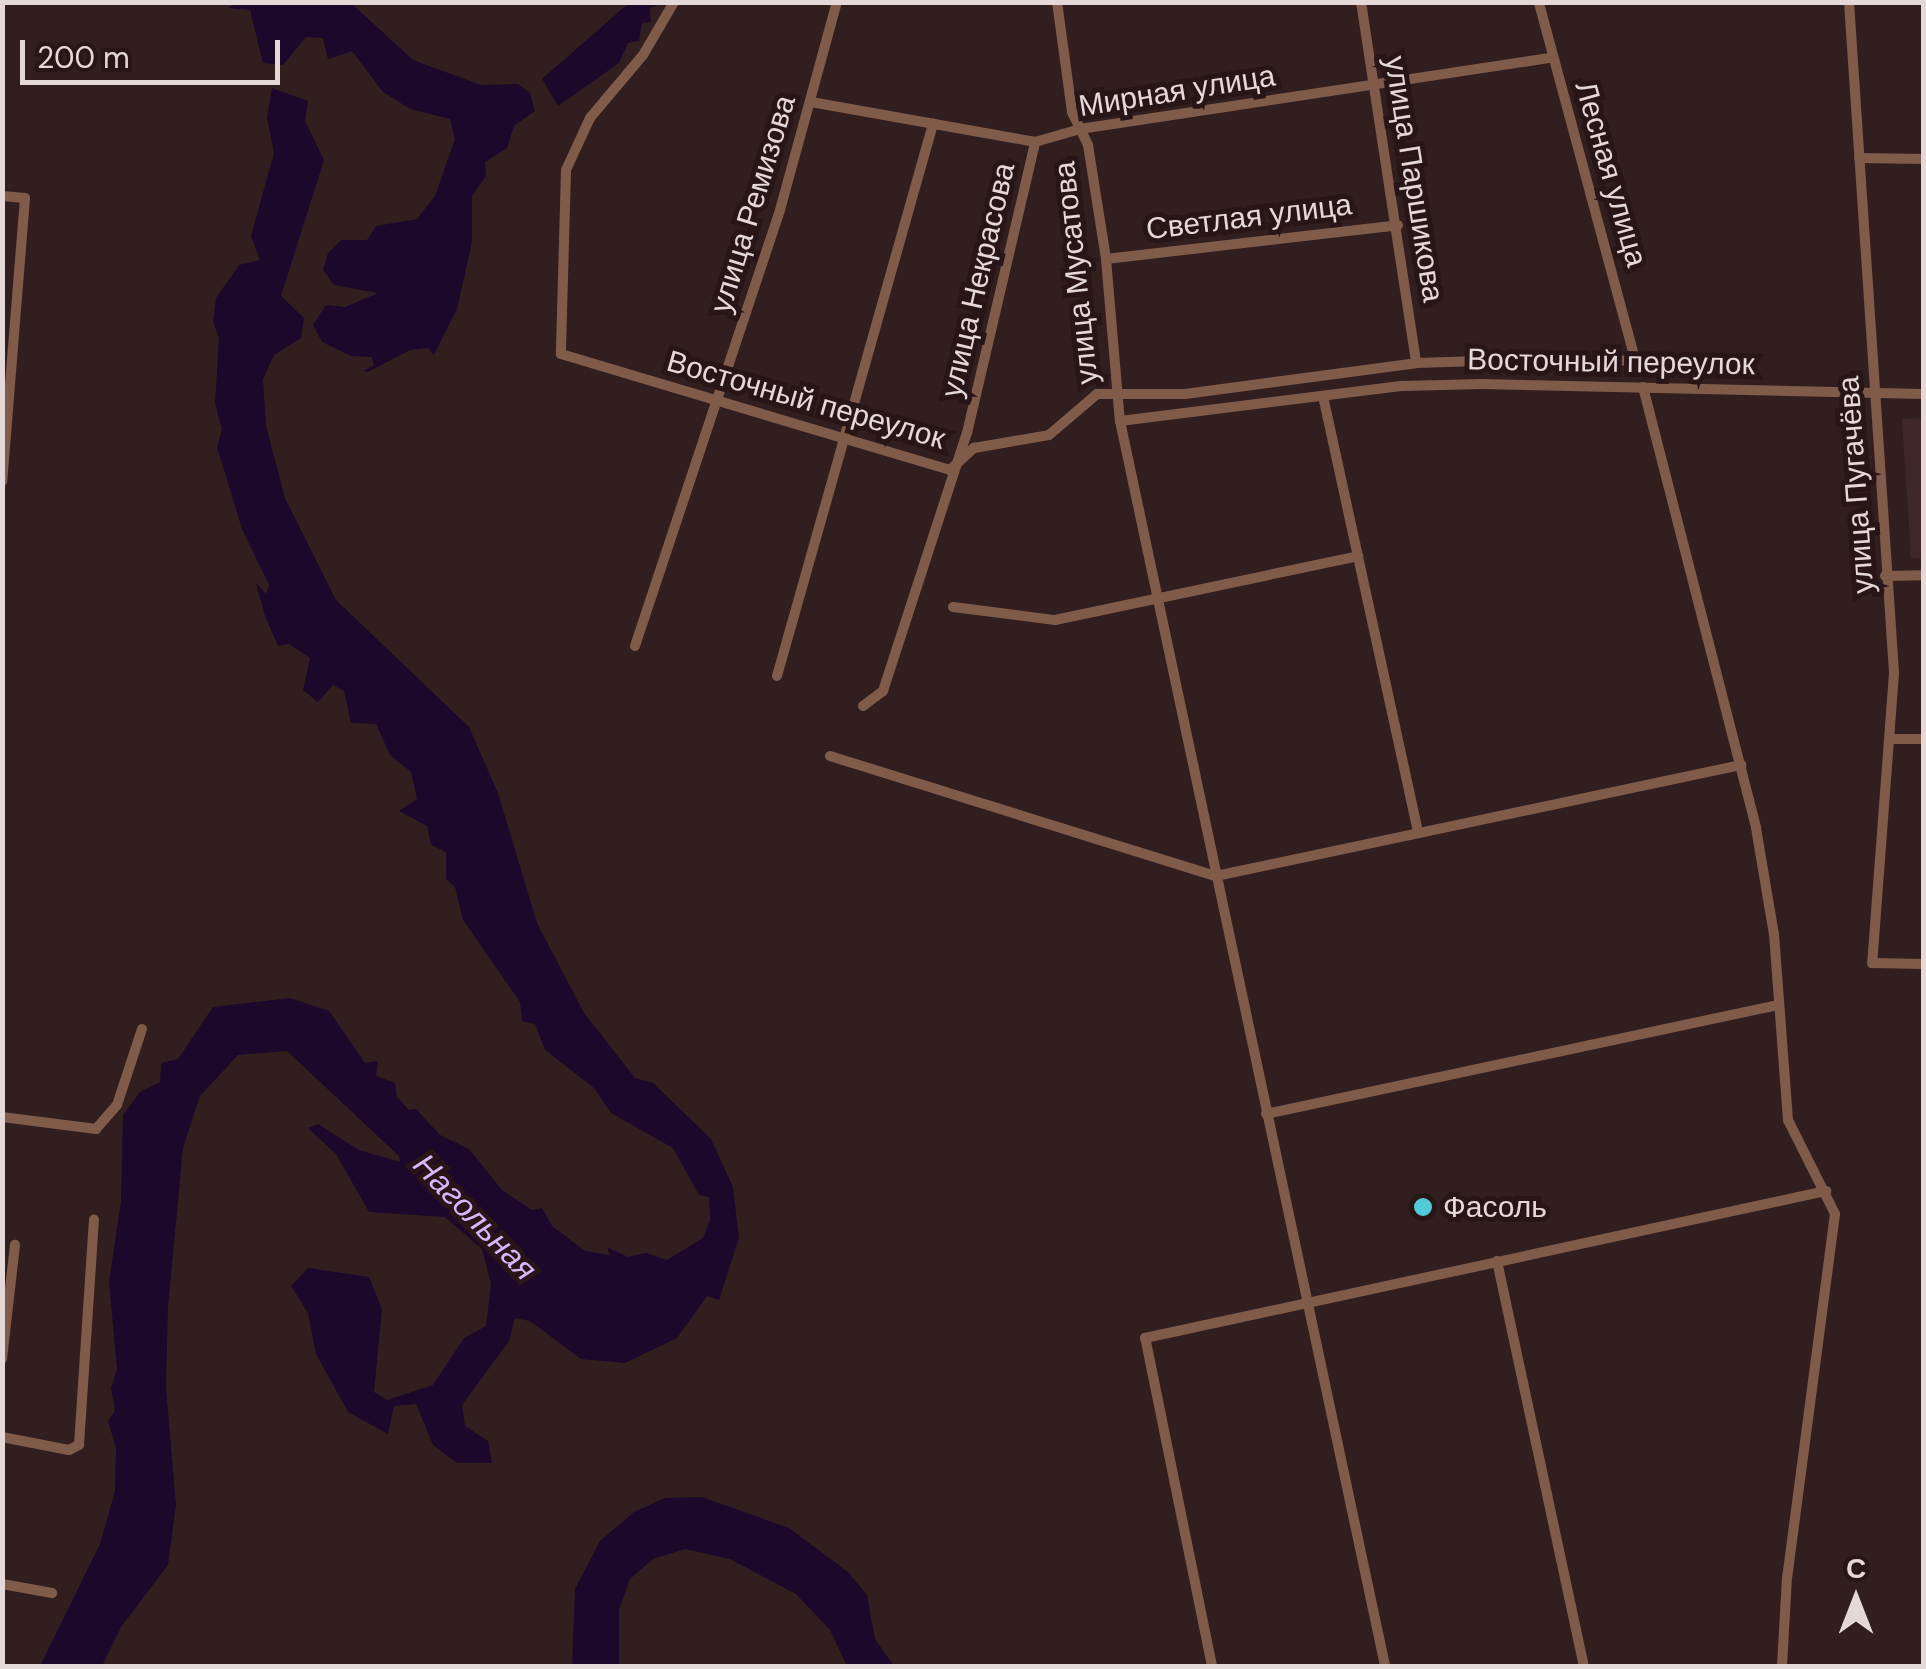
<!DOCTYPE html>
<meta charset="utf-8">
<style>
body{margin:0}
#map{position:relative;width:1926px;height:1669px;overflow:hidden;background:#311f20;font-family:"DM Sans",sans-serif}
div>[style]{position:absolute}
.built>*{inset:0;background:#3f2629}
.water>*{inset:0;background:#1b082a}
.minor>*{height:10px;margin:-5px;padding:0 5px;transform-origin:5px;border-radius:5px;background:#815b49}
.dots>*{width:28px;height:28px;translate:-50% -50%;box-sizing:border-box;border:5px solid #271517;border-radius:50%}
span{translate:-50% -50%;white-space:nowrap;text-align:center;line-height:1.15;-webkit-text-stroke:10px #271517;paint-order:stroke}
.street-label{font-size:30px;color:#e5d8d8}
.poi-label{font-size:30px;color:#e5d8d8}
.left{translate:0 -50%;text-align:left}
.water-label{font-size:32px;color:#d7b7fa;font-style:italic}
.frame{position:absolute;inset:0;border:5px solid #e5d8d8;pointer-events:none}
.north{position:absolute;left:1806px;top:1549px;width:100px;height:100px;-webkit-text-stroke:8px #271517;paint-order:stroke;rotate:0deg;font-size:28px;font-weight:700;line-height:40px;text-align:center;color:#e5d8d8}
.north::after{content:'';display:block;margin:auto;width:35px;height:45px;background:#e5d8d8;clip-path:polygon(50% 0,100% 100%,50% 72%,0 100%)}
.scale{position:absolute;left:20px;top:40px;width:260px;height:45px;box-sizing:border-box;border:5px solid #e5d8d8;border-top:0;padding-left:12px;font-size:30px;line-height:35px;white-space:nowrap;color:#e5d8d8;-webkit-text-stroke:8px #271517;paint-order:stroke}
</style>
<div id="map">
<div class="built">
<i style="clip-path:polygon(1923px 418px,1923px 559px,1911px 558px,1902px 419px)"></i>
</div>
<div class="water">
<i style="clip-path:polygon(236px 3px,351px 3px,413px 60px,481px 85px,518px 84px,530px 93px,535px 111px,514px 126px,507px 148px,485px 162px,486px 176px,472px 196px,472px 242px,457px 309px,434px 355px,428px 348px,410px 350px,368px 372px,363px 371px,374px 365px,372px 357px,351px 356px,322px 342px,313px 325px,326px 305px,345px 307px,378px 293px,334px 285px,323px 270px,328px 253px,341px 240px,367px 240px,376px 226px,417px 219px,435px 196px,455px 139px,450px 119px,410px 109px,383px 92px,352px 51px,328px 59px,323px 38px,306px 37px,283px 65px,263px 63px,250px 10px,228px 8px)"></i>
<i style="clip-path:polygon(629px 3px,663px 3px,650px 8px,651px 22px,642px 23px,639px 41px,628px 43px,619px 63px,558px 106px,542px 79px)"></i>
<i style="clip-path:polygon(272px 88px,308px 101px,305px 121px,324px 160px,281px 296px,304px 318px,301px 338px,274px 355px,263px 379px,266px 426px,285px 498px,336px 600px,469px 727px,498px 793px,537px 923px,584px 1013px,635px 1078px,653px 1083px,711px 1139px,733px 1187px,739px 1238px,719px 1300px,707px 1296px,677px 1338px,625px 1363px,581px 1359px,530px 1321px,515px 1318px,509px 1341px,462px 1405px,465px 1426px,488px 1441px,492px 1463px,457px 1463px,433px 1445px,416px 1404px,394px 1406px,388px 1434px,348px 1412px,316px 1354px,308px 1313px,291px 1286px,308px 1268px,369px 1277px,382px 1309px,374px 1392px,387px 1400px,433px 1385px,464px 1338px,486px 1326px,491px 1284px,482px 1249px,445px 1217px,369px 1212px,336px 1154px,308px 1128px,318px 1124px,359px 1150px,400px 1162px,399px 1156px,287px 1051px,238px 1055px,200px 1096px,183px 1148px,168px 1307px,166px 1387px,176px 1505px,168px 1565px,121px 1627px,102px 1666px,40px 1666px,100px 1544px,115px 1491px,116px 1448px,108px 1421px,115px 1411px,111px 1388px,117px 1369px,109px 1282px,121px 1201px,123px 1115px,140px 1092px,160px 1082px,161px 1063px,178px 1059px,213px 1007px,290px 998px,329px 1011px,365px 1063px,378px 1061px,376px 1076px,395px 1083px,397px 1097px,409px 1110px,416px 1109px,440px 1135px,469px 1149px,502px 1190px,532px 1210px,542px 1208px,552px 1226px,585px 1251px,610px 1255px,607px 1247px,628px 1257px,646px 1253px,667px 1260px,703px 1238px,710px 1220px,709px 1197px,699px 1195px,673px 1148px,611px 1113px,594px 1088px,545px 1050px,535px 1024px,522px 1021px,520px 1002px,463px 920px,455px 887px,446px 879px,446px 852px,431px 845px,427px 826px,399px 811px,417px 799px,411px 772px,390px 755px,376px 724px,351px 723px,344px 691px,333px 685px,318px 702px,303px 690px,310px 658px,289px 644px,278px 646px,265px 616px,256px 583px,266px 594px,269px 585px,242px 529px,217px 447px,222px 429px,215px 403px,219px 339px,213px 321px,216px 298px,239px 265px,260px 260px,251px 236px,274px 153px,267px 118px)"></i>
<i style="clip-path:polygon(702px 1497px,789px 1528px,848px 1572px,867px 1595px,875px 1639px,894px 1666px,847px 1666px,830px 1630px,796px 1594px,730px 1559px,685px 1549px,653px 1559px,630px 1579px,619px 1610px,619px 1666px,572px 1666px,575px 1589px,600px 1541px,634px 1512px,665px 1498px)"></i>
</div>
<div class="minor">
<i style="left:674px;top:2px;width:61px;rotate:120.3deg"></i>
<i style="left:643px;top:55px;width:82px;rotate:130.1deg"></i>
<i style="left:590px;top:118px;width:57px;rotate:114.8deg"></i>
<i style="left:566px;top:170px;width:184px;rotate:91.6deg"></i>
<i style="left:561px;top:354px;width:406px;rotate:16.6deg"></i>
<i style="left:950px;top:470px;width:33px;rotate:-43deg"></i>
<i style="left:974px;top:448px;width:76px;rotate:-9.8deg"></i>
<i style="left:1049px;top:435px;width:63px;rotate:-40.5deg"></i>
<i style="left:1097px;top:394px;width:88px"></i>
<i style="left:1185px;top:394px;width:233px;rotate:-7.6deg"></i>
<i style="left:1416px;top:363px;width:96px;rotate:-1.8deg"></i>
<i style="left:1512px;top:360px;width:65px;rotate:6.1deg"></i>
<i style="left:1577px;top:367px;width:59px;rotate:-7.9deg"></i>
<i style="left:1635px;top:359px;width:370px;rotate:-105.1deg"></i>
<i style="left:1057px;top:2px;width:111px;rotate:82.2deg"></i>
<i style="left:1072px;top:112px;width:37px;rotate:64deg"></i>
<i style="left:1088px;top:145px;width:115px;rotate:81deg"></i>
<i style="left:1106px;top:259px;width:163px;rotate:85.1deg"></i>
<i style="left:1120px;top:421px;width:1273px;rotate:77.98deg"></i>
<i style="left:1361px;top:2px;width:365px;rotate:81.3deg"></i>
<i style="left:1849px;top:2px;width:673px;rotate:86.16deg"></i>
<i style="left:1894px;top:673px;width:291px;rotate:94.3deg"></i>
<i style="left:1872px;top:963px;width:52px;rotate:1.1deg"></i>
<i style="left:811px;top:102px;width:228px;rotate:10.1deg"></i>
<i style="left:1035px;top:142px;width:47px;rotate:-16.1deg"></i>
<i style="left:1080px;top:129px;width:477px;rotate:-8.6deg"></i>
<i style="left:1859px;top:158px;width:65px;rotate:0.9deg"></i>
<i style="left:2px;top:196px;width:23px;rotate:5deg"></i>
<i style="left:25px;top:198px;width:284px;rotate:94.6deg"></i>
<i style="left:1106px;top:259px;width:294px;rotate:-6.6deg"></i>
<i style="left:1643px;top:387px;width:455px;rotate:75.6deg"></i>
<i style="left:1756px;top:828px;width:108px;rotate:80.4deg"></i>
<i style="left:1774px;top:934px;width:187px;rotate:85.7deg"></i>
<i style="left:1788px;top:1120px;width:105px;rotate:63.4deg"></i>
<i style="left:1835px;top:1214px;width:366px;rotate:97.5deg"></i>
<i style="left:1787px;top:1577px;width:89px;rotate:93.2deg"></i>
<i style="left:1323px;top:396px;width:447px;rotate:77.7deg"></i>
<i style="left:1120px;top:421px;width:285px;rotate:-7.1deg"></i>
<i style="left:1403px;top:386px;width:79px;rotate:-1.5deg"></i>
<i style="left:1482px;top:384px;width:442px;rotate:1.3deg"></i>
<i style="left:1885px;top:576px;width:39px;rotate:-1deg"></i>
<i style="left:953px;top:607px;width:103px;rotate:7.3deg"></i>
<i style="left:1055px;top:620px;width:310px;rotate:-11.9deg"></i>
<i style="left:635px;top:646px;width:459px;rotate:-71.6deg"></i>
<i style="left:780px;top:210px;width:216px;rotate:-74.7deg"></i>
<i style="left:777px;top:676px;width:574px;rotate:-74.22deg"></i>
<i style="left:863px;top:706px;width:25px;rotate:-37deg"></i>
<i style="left:883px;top:691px;width:271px;rotate:-72deg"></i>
<i style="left:967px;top:433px;width:299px;rotate:-76.8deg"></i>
<i style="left:1892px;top:739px;width:32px"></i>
<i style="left:830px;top:756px;width:404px;rotate:17.3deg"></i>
<i style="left:1216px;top:876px;width:537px;rotate:-11.94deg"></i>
<i style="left:1266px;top:1114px;width:523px;rotate:-12.02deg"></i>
<i style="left:2px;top:1117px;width:95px;rotate:7.3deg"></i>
<i style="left:96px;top:1129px;width:32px;rotate:-49deg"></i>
<i style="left:117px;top:1105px;width:80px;rotate:-71.8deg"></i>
<i style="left:1497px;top:1261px;width:414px;rotate:77.9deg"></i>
<i style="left:2px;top:1359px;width:115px;rotate:-83.5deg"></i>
<i style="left:2px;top:1437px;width:68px;rotate:11deg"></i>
<i style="left:69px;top:1450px;width:11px;rotate:-27deg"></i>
<i style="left:79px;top:1445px;width:226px;rotate:-86.2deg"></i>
<i style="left:2px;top:1584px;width:51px;rotate:10.2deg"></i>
<i style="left:1212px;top:1666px;width:335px;rotate:-101.5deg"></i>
<i style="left:1145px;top:1338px;width:697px;rotate:-12.18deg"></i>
</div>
<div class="dots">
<i style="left:1423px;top:1207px;background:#52cbd9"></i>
</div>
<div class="street-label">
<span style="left:1177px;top:91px;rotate:-9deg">Мирная улица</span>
<span style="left:1611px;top:174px;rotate:74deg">Лесная улица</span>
<span style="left:1414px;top:179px;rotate:81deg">улица Паршикова</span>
<span style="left:753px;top:204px;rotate:-73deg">улица Ремизова</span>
<span style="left:1249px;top:217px;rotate:-7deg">Светлая улица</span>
<span style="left:1076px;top:273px;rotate:-96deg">улица Мусатова</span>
<span style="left:978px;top:280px;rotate:-77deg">улица Некрасова</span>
<span style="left:1611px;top:362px;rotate:1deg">Восточный переулок</span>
<span style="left:806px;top:400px;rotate:16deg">Восточный переулок</span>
<span style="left:1856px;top:485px;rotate:-94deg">улица Пугачёва</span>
</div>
<div class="poi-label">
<span class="left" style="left:1443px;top:1207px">Фасоль</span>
</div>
<div class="water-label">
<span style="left:475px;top:1217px;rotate:46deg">Нагольная</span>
</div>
<div class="frame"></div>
<div class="north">С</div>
<div class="scale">200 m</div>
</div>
